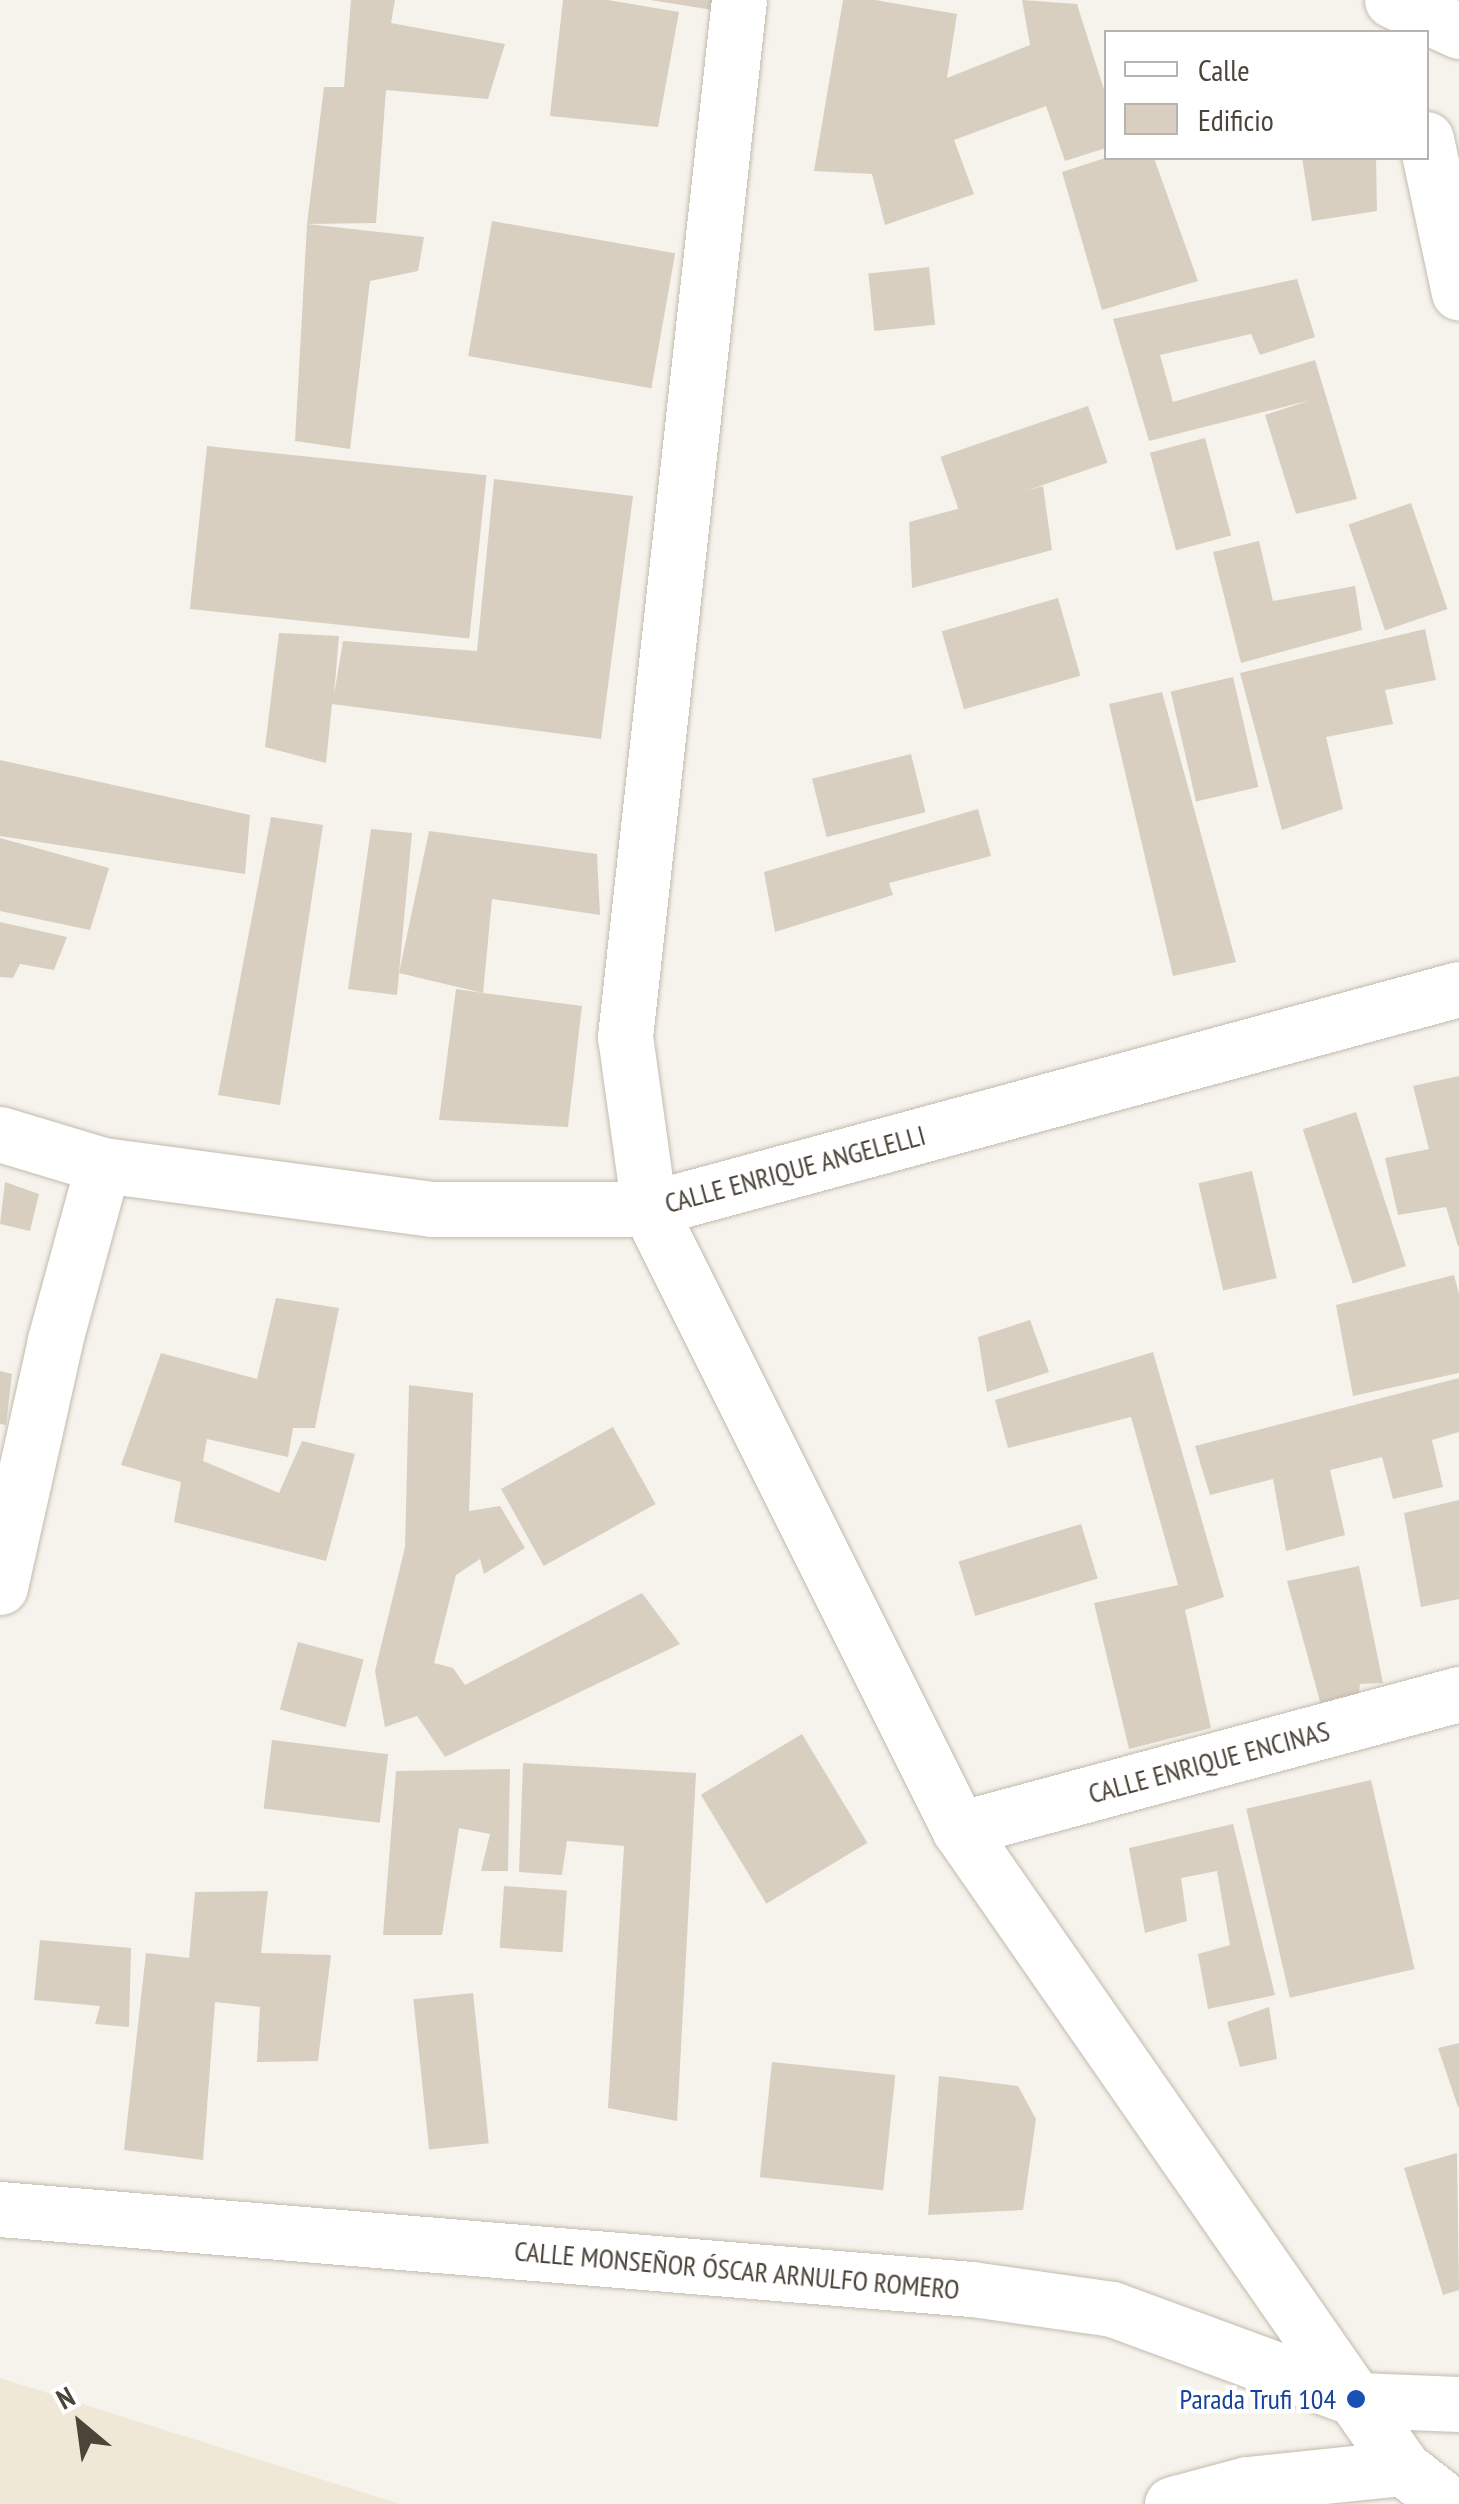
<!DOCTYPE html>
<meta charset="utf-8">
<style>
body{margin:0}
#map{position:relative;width:1459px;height:2504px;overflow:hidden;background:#f6f3ec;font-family:"PT Sans Narrow",sans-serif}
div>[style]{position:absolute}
.education>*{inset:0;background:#efe8d6}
.building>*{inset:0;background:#d8cfc1;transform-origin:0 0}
.roads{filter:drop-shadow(0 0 2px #c2bbae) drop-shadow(0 0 2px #c2bbae)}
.minor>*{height:55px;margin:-27.5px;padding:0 27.5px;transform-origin:27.5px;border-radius:27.5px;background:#fff}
.tertiary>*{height:55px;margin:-27.5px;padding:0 27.5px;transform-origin:27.5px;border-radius:27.5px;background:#fff}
.dots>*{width:28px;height:28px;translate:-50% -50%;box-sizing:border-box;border:5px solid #fff;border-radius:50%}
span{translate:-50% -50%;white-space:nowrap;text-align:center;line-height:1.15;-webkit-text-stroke:9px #fff;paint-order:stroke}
.street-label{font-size:28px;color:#4b4439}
.transit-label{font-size:28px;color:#164399}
.right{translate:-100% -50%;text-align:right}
.legend{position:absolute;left:1104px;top:30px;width:325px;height:130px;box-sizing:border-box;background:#fff;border:2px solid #b7b4b0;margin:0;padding:12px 18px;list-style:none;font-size:30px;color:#4b4439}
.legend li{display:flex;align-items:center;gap:20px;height:50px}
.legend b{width:50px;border:2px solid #b7b4b0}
.north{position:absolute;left:30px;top:2374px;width:100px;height:100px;-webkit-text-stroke:8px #fff;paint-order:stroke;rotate:331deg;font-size:28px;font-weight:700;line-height:40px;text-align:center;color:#4b4439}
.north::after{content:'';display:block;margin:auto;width:35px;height:45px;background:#4b4439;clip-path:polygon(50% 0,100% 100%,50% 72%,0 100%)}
</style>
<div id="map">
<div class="education">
<i style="clip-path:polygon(0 2378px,400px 2504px,0 2504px)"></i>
</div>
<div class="building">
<i style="clip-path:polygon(351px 0,395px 0,391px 23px,505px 44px,488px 99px,386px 90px,376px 223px,307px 224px,424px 237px,418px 271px,370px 281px,350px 449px,295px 441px,307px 224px,324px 87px,344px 87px)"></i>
<i style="clip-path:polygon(563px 0,608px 0,679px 12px,658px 127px,550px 116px)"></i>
<i style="clip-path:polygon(650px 0,714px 0,713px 10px)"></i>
<i style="clip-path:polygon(843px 0,875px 0,957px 14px,947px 78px,1030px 45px,1022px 0,1077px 4px,1106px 96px,1106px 148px,1065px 161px,1046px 106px,954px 140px,974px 194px,885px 225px,872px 174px,814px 171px)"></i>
<i style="clip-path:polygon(1105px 158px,1154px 158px,1198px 281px,1102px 310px,1062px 172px)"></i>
<i style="clip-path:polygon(1302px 158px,1376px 158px,1377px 211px,1312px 221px)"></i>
<i style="left:492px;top:221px;width:186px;height:137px;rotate:10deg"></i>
<i style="left:929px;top:267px;width:58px;height:61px;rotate:84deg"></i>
<i style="clip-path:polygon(1297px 279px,1315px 337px,1260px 355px,1251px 334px,1160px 355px,1173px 402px,1315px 360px,1357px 499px,1296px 514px,1265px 415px,1311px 400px,1149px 441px,1113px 319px)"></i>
<i style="left:1088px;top:406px;width:60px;height:156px;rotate:71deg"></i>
<i style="left:1205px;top:438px;width:101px;height:57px;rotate:75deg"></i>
<i style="left:207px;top:446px;width:281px;height:164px;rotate:6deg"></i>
<i style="clip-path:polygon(494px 479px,633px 496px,601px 739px,332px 704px,326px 763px,265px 747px,279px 633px,339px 636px,334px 695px,343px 641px,477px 651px)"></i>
<i style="clip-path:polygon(1043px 486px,1052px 550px,912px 588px,909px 522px)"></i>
<i style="left:1411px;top:503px;width:112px;height:66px;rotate:71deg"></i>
<i style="clip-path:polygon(1259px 541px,1273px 601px,1355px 586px,1362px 630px,1241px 663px,1213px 552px)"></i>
<i style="left:1058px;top:598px;width:81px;height:121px;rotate:74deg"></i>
<i style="clip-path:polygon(1425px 629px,1436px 680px,1385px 690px,1393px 724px,1326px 737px,1343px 809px,1282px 830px,1240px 673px)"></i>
<i style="left:1233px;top:677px;width:113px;height:64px;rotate:77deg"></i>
<i style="clip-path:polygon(1162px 692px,1236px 962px,1173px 976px,1109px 704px)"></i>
<i style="left:911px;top:754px;width:60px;height:102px;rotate:76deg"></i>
<i style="clip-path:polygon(0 760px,250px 815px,245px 874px,0 836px)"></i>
<i style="clip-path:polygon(978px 809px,991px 856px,889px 883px,893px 895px,775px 932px,764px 872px)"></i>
<i style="clip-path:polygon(271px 817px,323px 825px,280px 1105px,218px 1095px)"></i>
<i style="clip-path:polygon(371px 829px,412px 833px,397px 995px,348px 989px)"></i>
<i style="clip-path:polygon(429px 831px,597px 854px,600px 915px,492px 899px,483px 993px,582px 1006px,568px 1127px,439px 1120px,456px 989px,483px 993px,399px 973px)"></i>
<i style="clip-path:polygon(0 838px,109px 868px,90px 930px,0 911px)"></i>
<i style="clip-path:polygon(0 922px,67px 937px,54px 970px,20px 964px,13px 978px,0 977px)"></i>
<i style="clip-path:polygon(1459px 1076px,1459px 1246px,1458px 1246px,1446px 1207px,1398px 1215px,1385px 1158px,1429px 1149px,1413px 1086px)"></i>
<i style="left:1356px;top:1112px;width:162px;height:56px;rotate:72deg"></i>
<i style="left:1252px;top:1171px;width:110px;height:55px;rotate:77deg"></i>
<i style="clip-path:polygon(5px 1182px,39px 1194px,30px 1231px,0 1224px)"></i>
<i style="clip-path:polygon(1454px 1275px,1459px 1294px,1459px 1373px,1353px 1396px,1336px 1305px)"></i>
<i style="clip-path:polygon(276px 1298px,339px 1308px,315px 1428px,293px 1428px,288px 1457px,207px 1439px,203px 1461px,279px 1493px,302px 1441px,355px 1454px,326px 1561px,174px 1522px,181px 1482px,121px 1465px,161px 1353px,257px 1379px)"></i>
<i style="clip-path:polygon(1030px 1320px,1049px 1372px,987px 1392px,978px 1337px)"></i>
<i style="clip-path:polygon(1153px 1352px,1224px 1597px,1185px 1610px,1211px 1728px,1129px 1749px,1094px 1603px,1178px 1585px,1131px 1417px,1008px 1448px,995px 1400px)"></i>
<i style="clip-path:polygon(0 1371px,12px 1374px,6px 1425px,0 1424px)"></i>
<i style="clip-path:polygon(1459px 1378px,1459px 1432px,1432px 1440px,1443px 1487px,1393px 1499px,1382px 1457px,1330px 1470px,1345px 1535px,1286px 1551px,1273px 1479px,1210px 1495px,1195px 1446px)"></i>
<i style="clip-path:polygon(409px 1385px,473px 1393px,469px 1511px,500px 1506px,525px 1548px,484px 1574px,480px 1559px,456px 1575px,434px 1663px,453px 1668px,465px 1685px,642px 1593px,680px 1644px,445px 1757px,417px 1716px,385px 1727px,375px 1671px,405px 1547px)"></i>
<i style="left:613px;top:1427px;width:88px;height:128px;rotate:61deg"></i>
<i style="clip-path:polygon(1459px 1500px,1459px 1599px,1421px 1607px,1404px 1513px)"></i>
<i style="left:1081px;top:1524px;width:57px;height:128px;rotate:73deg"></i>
<i style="clip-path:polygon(1359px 1566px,1383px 1683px,1360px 1684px,1358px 1700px,1321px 1705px,1287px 1581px)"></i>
<i style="left:298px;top:1642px;width:68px;height:70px;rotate:15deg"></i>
<i style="left:802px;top:1734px;width:127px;height:118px;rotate:59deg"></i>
<i style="left:272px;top:1740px;width:117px;height:69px;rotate:7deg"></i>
<i style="clip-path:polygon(523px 1763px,696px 1773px,677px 2121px,608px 2108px,624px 1846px,567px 1841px,562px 1875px,519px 1872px)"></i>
<i style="clip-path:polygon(510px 1769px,508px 1871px,481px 1871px,490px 1834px,459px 1828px,442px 1935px,383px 1935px,396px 1771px)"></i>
<i style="left:1371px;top:1780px;width:194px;height:128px;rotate:77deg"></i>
<i style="clip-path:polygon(1233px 1824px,1275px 1995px,1208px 2009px,1198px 1954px,1230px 1945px,1217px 1871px,1181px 1878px,1187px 1921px,1145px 1933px,1129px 1848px)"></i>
<i style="left:504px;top:1886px;width:63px;height:62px;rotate:4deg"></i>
<i style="clip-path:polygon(268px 1891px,261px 1953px,331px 1955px,318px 2061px,257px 2062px,260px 2007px,215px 2002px,203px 2160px,124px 2150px,146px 1953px,189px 1958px,195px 1892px)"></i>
<i style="clip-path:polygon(40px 1940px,131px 1948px,129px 2027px,95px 2024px,100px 2006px,34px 2000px)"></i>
<i style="left:473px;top:1993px;width:151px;height:60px;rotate:84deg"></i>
<i style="clip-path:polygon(1269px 2007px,1277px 2059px,1240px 2067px,1227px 2022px)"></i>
<i style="clip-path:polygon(1459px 2043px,1459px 2107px,1458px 2107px,1438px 2048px)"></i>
<i style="left:772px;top:2062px;width:124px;height:116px;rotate:6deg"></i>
<i style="clip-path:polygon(939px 2076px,1018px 2086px,1036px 2119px,1023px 2210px,928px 2215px)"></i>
<i style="clip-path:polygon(1457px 2153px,1459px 2290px,1443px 2295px,1404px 2168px)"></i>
</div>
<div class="roads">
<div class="minor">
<i style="left:1392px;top:0;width:74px;rotate:24.8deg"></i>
<i style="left:1426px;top:139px;width:157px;rotate:77.9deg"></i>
<i style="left:0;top:1134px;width:108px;rotate:16.8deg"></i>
<i style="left:103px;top:1165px;width:332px;rotate:7.6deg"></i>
<i style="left:432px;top:1209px;width:217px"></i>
<i style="left:649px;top:1209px;width:174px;rotate:-97.9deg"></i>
<i style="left:625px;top:1037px;width:1043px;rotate:-83.73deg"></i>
<i style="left:0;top:1587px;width:253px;rotate:-77.4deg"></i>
<i style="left:55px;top:1340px;width:181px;rotate:-74.7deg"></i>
<i style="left:959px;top:1829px;width:518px;rotate:-15.11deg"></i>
<i style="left:0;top:2209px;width:975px;rotate:4.71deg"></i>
<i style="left:972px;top:2289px;width:141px;rotate:8.1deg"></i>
<i style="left:1112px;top:2309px;width:263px;rotate:20.2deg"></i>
<i style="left:1359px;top:2400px;width:100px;rotate:2.3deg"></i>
<i style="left:1403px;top:2468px;width:58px;rotate:38deg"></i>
</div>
<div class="tertiary">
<i style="left:1172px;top:2504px;width:78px;rotate:-14.9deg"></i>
<i style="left:1247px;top:2484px;width:157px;rotate:-5.9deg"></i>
<i style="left:1403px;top:2468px;width:778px;rotate:-124.79deg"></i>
<i style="left:959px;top:1829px;width:693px;rotate:-116.57deg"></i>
<i style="left:649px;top:1209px;width:839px;rotate:-15.2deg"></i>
</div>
</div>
<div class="dots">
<i style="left:1356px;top:2399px;background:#1a4fb4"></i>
</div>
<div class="street-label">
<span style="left:795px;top:1169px;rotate:-15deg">CALLE ENRIQUE ANGELELLI</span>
<span style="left:1209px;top:1762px;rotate:-15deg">CALLE ENRIQUE ENCINAS</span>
<span style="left:737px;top:2270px;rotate:5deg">CALLE MONSEÑOR ÓSCAR ARNULFO ROMERO</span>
</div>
<div class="transit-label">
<span class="right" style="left:1336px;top:2399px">Parada Trufi 104</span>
</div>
<ul class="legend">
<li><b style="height:12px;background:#fff"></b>Calle</li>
<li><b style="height:28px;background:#d8cfc1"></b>Edificio</li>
</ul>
<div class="north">N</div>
</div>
